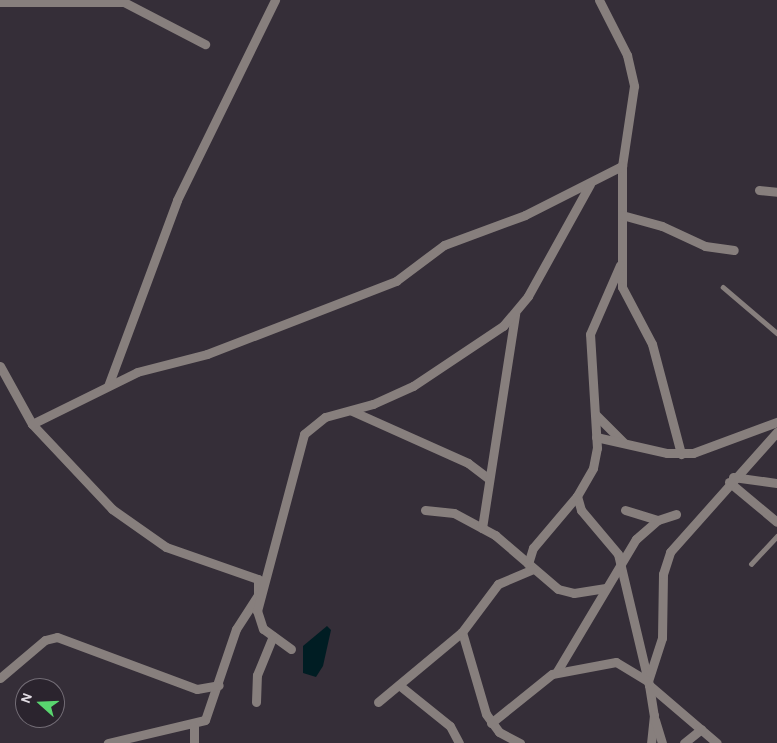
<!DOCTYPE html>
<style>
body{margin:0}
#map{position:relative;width:777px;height:743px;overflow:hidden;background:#352e38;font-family:"Alegreya Sans",sans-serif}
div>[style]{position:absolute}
.water>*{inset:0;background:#001d23}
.lane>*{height:4.5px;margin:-2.25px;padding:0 2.25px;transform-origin:2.25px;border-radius:2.25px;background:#877f7d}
.street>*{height:9px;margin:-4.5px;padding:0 4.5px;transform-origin:4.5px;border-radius:4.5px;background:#877f7d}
span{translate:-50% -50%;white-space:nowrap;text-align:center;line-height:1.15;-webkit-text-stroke:5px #2b242e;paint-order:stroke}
.north{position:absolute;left:15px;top:678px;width:50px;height:50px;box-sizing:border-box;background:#2b242e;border:1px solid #736d76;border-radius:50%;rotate:290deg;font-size:14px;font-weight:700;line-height:20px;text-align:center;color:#e0dbe2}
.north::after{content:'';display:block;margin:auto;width:18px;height:22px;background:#59d56f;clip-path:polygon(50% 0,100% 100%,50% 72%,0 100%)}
</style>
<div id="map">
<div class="water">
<i style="clip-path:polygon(327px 626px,331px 630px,323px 666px,316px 677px,303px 673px,303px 646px)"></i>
</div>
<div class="lane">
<i style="left:723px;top:287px;width:71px;rotate:40.4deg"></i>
<i style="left:751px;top:564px;width:38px;rotate:-47deg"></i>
</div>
<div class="street">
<i style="left:120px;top:0;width:96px;rotate:27.4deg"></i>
<i style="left:599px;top:0;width:62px;rotate:63deg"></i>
<i style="left:627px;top:55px;width:32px;rotate:77deg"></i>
<i style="left:634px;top:86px;width:81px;rotate:98.5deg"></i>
<i style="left:622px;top:166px;width:121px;rotate:90deg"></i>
<i style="left:622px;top:287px;width:64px;rotate:62.2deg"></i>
<i style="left:652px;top:344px;width:114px;rotate:75.2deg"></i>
<i style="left:0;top:2px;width:122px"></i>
<i style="left:759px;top:190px;width:18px;rotate:6deg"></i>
<i style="left:622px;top:215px;width:41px;rotate:15.4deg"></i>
<i style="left:662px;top:226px;width:47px;rotate:24.9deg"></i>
<i style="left:705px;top:246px;width:29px;rotate:8deg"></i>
<i style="left:0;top:366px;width:66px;rotate:61.1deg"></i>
<i style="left:32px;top:424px;width:117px;rotate:46.7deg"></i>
<i style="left:112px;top:509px;width:66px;rotate:35.1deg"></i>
<i style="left:166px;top:547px;width:97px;rotate:19.2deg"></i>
<i style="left:258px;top:579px;width:16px;rotate:90deg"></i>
<i style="left:258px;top:595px;width:40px;rotate:122.9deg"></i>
<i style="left:236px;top:629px;width:96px;rotate:108.8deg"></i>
<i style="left:205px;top:720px;width:100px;rotate:166.7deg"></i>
<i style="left:108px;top:386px;width:198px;rotate:-69.6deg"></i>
<i style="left:177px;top:200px;width:223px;rotate:-63.9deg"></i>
<i style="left:352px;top:411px;width:127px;rotate:24.1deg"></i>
<i style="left:468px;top:463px;width:25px;rotate:37deg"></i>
<i style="left:595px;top:414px;width:40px;rotate:45deg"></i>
<i style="left:32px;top:424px;width:117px;rotate:-26.3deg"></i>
<i style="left:137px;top:372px;width:72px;rotate:-14.4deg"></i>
<i style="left:207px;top:354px;width:203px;rotate:-21.1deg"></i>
<i style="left:396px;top:281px;width:60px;rotate:-36.9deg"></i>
<i style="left:444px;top:245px;width:86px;rotate:-20.3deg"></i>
<i style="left:525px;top:215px;width:109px;rotate:-26.8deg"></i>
<i style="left:596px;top:437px;width:73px;rotate:12.7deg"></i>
<i style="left:667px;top:453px;width:26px"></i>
<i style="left:693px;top:453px;width:90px;rotate:-20.3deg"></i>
<i style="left:733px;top:477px;width:44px;rotate:7.8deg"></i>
<i style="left:729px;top:482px;width:62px;rotate:39.8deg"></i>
<i style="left:577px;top:496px;width:15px;rotate:74deg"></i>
<i style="left:581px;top:510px;width:57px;rotate:49.9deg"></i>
<i style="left:618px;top:554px;width:135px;rotate:76.7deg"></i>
<i style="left:649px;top:685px;width:30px;rotate:81deg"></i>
<i style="left:654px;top:715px;width:28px;rotate:96deg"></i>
<i style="left:425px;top:510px;width:29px;rotate:6deg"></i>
<i style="left:454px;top:513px;width:47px;rotate:28.2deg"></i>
<i style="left:495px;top:535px;width:83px;rotate:40.6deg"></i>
<i style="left:558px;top:589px;width:16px;rotate:14deg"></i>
<i style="left:574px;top:593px;width:32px;rotate:-9deg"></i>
<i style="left:625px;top:510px;width:34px;rotate:17deg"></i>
<i style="left:482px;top:528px;width:217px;rotate:-81.2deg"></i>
<i style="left:528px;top:564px;width:17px;rotate:-73deg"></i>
<i style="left:533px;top:548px;width:68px;rotate:-49.8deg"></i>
<i style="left:577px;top:496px;width:32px;rotate:-60deg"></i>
<i style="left:593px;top:468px;width:20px;rotate:-79deg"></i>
<i style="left:597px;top:448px;width:114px;rotate:-93.5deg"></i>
<i style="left:590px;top:334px;width:75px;rotate:-66.5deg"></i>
<i style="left:462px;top:632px;width:85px;rotate:73.7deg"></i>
<i style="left:486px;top:714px;width:22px;rotate:54deg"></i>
<i style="left:499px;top:732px;width:24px;rotate:28deg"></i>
<i style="left:291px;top:649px;width:34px;rotate:-144deg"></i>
<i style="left:263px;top:629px;width:19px;rotate:-108deg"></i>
<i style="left:257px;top:611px;width:183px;rotate:-75.1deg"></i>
<i style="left:304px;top:434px;width:27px;rotate:-39deg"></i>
<i style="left:325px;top:417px;width:50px;rotate:-15.2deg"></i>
<i style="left:373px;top:404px;width:44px;rotate:-24.2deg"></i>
<i style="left:413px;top:386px;width:108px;rotate:-33.7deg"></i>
<i style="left:503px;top:326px;width:39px;rotate:-50deg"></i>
<i style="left:528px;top:296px;width:128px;rotate:-61deg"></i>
<i style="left:556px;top:673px;width:156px;rotate:-59.2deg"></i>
<i style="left:636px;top:539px;width:29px;rotate:-41deg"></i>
<i style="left:658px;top:520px;width:19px;rotate:-18deg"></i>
<i style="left:0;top:678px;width:59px;rotate:-40.2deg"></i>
<i style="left:45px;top:640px;width:12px;rotate:-14deg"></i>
<i style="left:57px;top:637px;width:149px;rotate:20.4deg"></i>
<i style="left:197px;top:689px;width:22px;rotate:-10deg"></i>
<i style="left:648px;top:681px;width:45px;rotate:-72deg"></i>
<i style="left:662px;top:638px;width:64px;rotate:-89.1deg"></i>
<i style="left:663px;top:574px;width:23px;rotate:-72deg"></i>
<i style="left:670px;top:552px;width:161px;rotate:-48.3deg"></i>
<i style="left:399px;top:685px;width:65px;rotate:38.8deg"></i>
<i style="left:450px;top:726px;width:19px;rotate:62deg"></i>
<i style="left:649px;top:685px;width:89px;rotate:40.5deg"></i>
<i style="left:256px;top:702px;width:27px;rotate:-88deg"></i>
<i style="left:257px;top:675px;width:42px;rotate:-67.7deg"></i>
<i style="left:378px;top:702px;width:109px;rotate:-39.8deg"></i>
<i style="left:462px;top:632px;width:60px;rotate:-53.1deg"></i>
<i style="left:498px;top:584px;width:38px;rotate:-23deg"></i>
<i style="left:655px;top:720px;width:24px;rotate:73deg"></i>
<i style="left:491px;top:723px;width:78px;rotate:-38.8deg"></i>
<i style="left:552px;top:674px;width:65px;rotate:-10.6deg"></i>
<i style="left:616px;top:662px;width:37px;rotate:31deg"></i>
<i style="left:194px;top:726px;width:17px;rotate:90deg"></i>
<i style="left:684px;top:743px;width:22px;rotate:-39deg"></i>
</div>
<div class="north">N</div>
</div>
